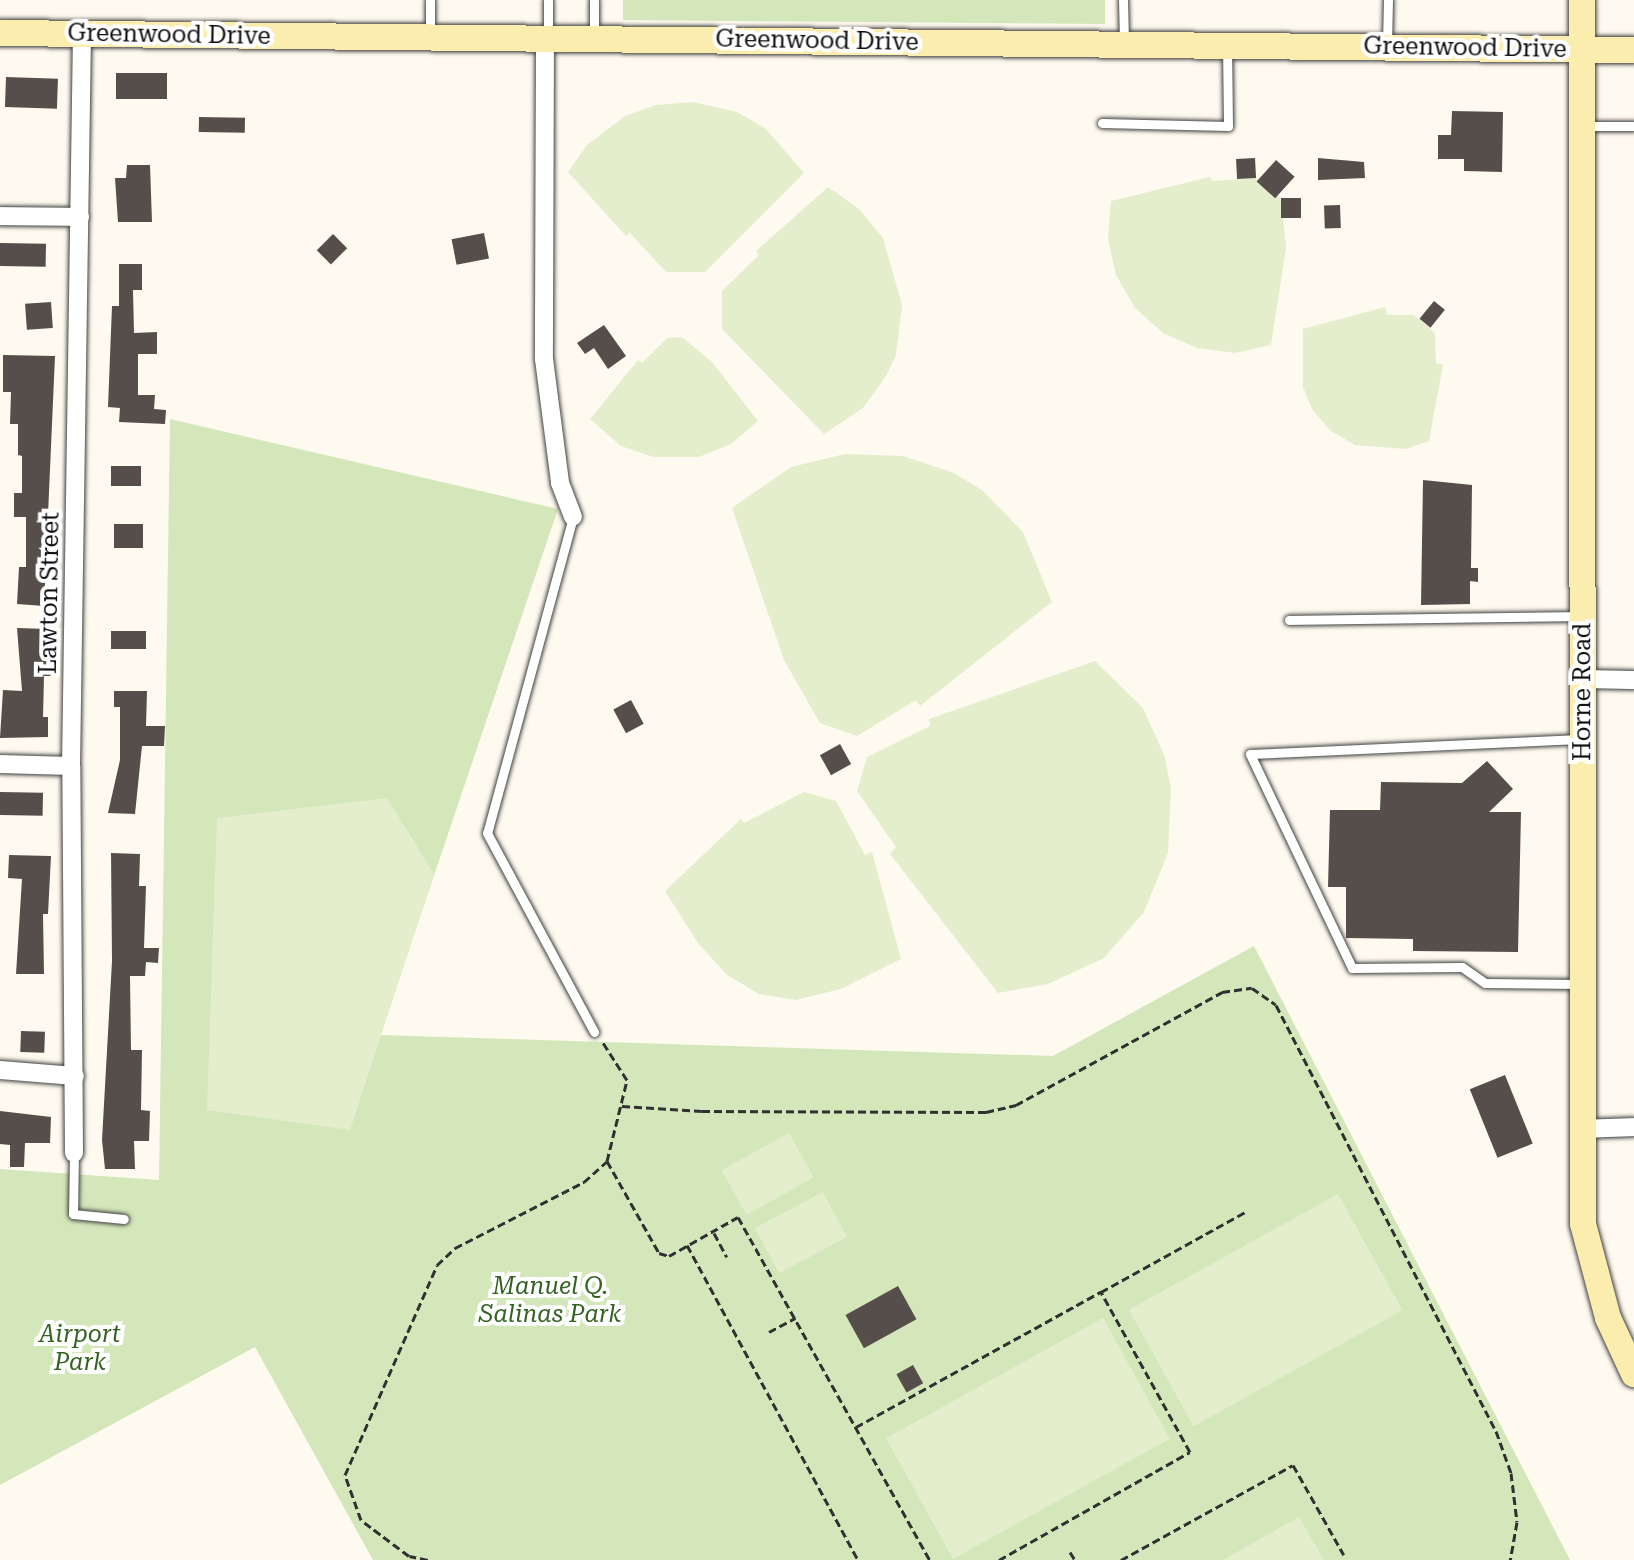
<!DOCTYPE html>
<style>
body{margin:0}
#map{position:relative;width:1634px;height:1560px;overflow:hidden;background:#fefaef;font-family:"Roboto Serif",serif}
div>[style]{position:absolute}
.green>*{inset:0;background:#d4e7bb}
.pitch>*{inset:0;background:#e5eecc;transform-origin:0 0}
.building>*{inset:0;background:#564e4b;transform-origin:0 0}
.path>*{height:3px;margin-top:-1.5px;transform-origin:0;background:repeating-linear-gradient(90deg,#303030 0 8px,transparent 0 12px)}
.roads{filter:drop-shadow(0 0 2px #414141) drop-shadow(0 0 2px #414141)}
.lane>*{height:9px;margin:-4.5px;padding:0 4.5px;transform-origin:4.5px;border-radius:4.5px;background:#fff}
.street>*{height:18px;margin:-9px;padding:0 9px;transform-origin:9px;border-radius:9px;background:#fff}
.secondary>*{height:26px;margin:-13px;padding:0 13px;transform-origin:13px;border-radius:13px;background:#faedae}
span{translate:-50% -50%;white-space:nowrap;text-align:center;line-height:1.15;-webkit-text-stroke:8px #fff;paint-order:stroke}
.street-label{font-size:24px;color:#0e0e0e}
.park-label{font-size:24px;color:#336221;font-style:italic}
</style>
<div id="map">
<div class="green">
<i style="clip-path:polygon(623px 0,1105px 0,1105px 24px,623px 20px)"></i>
<i style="clip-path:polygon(170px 419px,558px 509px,380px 1035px,1053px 1056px,1254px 946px,1570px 1560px,373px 1560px,255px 1347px,0 1485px,0 1169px,159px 1180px)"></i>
</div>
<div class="pitch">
<i style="clip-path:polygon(693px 102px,737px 112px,765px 128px,804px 173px,705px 272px,666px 272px,630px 233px,626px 236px,568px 172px,587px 145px,625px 116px,656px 105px)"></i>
<i style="clip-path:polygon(1210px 177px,1212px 181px,1256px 178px,1281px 198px,1286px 248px,1271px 345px,1235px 353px,1197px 348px,1163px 333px,1135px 308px,1116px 275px,1108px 239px,1111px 201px)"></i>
<i style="clip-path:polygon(828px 187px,859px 209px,883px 238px,902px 305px,896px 355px,886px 376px,863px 408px,824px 434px,722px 329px,722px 291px,759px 255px,756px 251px)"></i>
<i style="clip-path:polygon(1385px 307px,1387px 315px,1414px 315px,1435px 333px,1436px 363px,1443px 365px,1429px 441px,1406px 449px,1355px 445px,1331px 431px,1313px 411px,1303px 387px,1303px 329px)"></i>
<i style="clip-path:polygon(682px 337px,712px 362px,758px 421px,731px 444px,699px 457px,653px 457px,621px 446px,590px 419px,638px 360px,642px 363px,667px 338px)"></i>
<i style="clip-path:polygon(845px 454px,903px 456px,954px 473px,982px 490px,1023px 532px,1052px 602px,920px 706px,916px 700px,857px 736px,820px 723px,784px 660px,732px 508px,791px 467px)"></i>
<i style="clip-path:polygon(1095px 661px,1143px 708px,1165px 757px,1171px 789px,1168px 853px,1144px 912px,1104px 958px,1048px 984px,998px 993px,890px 854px,896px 847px,857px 791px,867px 757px,930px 726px,929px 719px)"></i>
<i style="clip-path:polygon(804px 792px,836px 801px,865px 855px,872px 852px,901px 959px,841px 989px,796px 1000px,759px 994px,727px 975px,698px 943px,665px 891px,741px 819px,744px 823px)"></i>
<i style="clip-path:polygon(387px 798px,434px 874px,350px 1130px,207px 1110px,217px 818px)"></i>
<i style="left:789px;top:1133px;width:51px;height:77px;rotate:61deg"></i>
<i style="left:823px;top:1192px;width:51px;height:77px;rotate:62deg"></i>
<i style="left:1338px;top:1194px;width:133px;height:239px;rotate:61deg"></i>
<i style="left:1103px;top:1318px;width:138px;height:248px;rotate:61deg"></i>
<i style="clip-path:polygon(1299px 1517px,1324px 1560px,1223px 1560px)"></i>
</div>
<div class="building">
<i style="left:116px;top:73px;width:51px;height:26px"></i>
<i style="left:6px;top:77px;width:52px;height:30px;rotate:2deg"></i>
<i style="clip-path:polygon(1452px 111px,1503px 112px,1502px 172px,1464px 171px,1464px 159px,1438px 159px,1438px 135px,1451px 135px)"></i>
<i style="left:199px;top:117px;width:46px;height:15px;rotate:1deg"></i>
<i style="left:1255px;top:158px;width:20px;height:19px;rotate:87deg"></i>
<i style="clip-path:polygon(1318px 158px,1364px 162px,1365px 178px,1318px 180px)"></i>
<i style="left:1276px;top:160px;width:25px;height:29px;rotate:42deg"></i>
<i style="clip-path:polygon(127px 165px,150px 165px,152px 222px,118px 222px,115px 178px,126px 178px)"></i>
<i style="left:1281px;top:198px;width:20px;height:20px"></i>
<i style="left:1340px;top:205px;width:23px;height:16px;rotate:88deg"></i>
<i style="left:484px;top:233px;width:26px;height:33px;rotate:79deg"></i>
<i style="left:333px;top:234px;width:20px;height:23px;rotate:45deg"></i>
<i style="left:0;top:243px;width:46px;height:23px;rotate:1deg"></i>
<i style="clip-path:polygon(119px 264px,142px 264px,142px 290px,133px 290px,134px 333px,157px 332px,157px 354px,138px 354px,138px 395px,155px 395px,154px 409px,166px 410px,165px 424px,119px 422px,120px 408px,108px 407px,112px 306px,119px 306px)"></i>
<i style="left:1434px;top:301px;width:14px;height:23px;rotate:39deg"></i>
<i style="left:51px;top:302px;width:26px;height:26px;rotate:86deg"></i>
<i style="clip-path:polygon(604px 325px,626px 356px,608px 369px,594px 348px,585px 354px,577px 343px)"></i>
<i style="clip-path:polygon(3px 355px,55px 356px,44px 606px,17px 604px,19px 567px,26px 567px,26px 517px,14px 517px,14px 493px,22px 493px,22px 456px,18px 455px,18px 424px,10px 424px,11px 392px,3px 392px)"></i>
<i style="left:111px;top:466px;width:30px;height:20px"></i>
<i style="clip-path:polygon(1423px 480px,1472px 485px,1471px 568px,1478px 568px,1478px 582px,1470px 581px,1470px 604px,1421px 605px)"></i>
<i style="left:114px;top:524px;width:29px;height:24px"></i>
<i style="clip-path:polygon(17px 628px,48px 629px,51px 676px,44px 676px,43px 717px,48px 717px,48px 737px,0 738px,3px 690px,22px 691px)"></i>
<i style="left:111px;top:631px;width:35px;height:18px"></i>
<i style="clip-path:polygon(114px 691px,147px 691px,146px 726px,165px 726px,164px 746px,142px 746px,135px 814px,108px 813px,120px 760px,120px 707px,114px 707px)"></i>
<i style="left:631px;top:700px;width:27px;height:20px;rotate:62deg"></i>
<i style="left:840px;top:744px;width:23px;height:23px;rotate:61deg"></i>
<i style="clip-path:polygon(1487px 761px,1513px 789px,1489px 812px,1521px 812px,1518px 952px,1413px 951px,1413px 939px,1346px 938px,1346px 887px,1328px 887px,1330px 810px,1380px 810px,1381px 782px,1462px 783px)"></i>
<i style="left:0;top:792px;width:43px;height:23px;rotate:1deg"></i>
<i style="clip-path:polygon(111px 853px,140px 854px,139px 886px,146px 886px,144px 948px,159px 948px,158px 963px,146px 962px,145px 976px,130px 976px,131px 1050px,142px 1050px,141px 1110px,150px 1111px,149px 1141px,134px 1141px,135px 1169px,105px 1169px,102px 1140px,112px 961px)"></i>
<i style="clip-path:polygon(9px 855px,51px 856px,48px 914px,43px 914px,44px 974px,16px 974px,22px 879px,8px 878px)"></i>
<i style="left:21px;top:1031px;width:24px;height:21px;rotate:2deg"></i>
<i style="left:1505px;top:1075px;width:74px;height:38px;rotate:68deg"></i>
<i style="clip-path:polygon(0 1111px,51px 1117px,50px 1143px,25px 1143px,24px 1167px,10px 1167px,10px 1145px,0 1144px)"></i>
<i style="left:898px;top:1286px;width:38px;height:60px;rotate:61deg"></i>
<i style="left:913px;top:1365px;width:21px;height:19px;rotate:61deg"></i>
</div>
<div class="path">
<i style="left:622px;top:1106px;width:80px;rotate:3.6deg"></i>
<i style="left:702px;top:1111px;width:284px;rotate:0.2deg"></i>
<i style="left:986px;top:1112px;width:31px;rotate:-13deg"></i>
<i style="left:1016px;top:1105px;width:235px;rotate:-28.7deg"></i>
<i style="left:1222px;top:992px;width:30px;rotate:-8deg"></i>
<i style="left:1252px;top:988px;width:29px;rotate:35deg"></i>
<i style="left:1276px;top:1005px;width:479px;rotate:62.7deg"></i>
<i style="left:1496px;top:1431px;width:45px;rotate:70.3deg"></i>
<i style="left:1511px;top:1473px;width:49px;rotate:83deg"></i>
<i style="left:1517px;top:1522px;width:39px;rotate:100deg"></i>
<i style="left:607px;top:1161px;width:106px;rotate:60.5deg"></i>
<i style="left:659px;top:1253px;width:10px;rotate:17deg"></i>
<i style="left:669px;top:1256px;width:79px;rotate:-29.5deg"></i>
<i style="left:738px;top:1217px;width:393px;rotate:60.8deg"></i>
<i style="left:714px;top:1233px;width:27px;rotate:62deg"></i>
<i style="left:687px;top:1245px;width:358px;rotate:61.5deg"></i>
<i style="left:769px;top:1332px;width:30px;rotate:-28deg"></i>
<i style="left:856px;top:1427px;width:280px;rotate:-28.9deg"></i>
<i style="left:1070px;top:1552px;width:9px;rotate:58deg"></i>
<i style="left:428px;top:1560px;width:19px;rotate:-168deg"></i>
<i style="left:409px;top:1556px;width:60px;rotate:-143.1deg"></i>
<i style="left:361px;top:1520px;width:48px;rotate:-109.6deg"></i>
<i style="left:345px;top:1475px;width:229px;rotate:-66.3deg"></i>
<i style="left:437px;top:1265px;width:25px;rotate:-43deg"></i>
<i style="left:455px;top:1248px;width:145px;rotate:-27.1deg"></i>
<i style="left:584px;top:1182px;width:31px;rotate:-42deg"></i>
<i style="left:607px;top:1161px;width:83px;rotate:-76.1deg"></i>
<i style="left:627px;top:1080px;width:46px;rotate:-122.7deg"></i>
<i style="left:999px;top:1560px;width:219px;rotate:-29.5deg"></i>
<i style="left:1190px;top:1452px;width:183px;rotate:-119.1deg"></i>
<i style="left:1101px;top:1292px;width:167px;rotate:-29deg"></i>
<i style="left:1121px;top:1560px;width:196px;rotate:-28.9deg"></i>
<i style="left:1293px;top:1465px;width:103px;rotate:60.5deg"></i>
</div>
<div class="roads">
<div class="lane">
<i style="left:548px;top:0;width:35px;rotate:90deg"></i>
<i style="left:594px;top:0;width:37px;rotate:90deg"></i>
<i style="left:1123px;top:0;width:41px;rotate:88.6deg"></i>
<i style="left:430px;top:37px;width:37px;rotate:-90deg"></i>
<i style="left:1387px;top:44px;width:44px;rotate:-88.7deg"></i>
<i style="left:1102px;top:123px;width:126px;rotate:1.4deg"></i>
<i style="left:1228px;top:126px;width:77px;rotate:-90.7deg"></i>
<i style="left:1585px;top:126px;width:49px"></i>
<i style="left:573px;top:517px;width:327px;rotate:105.2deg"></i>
<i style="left:487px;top:833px;width:226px;rotate:61.7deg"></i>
<i style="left:1289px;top:620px;width:290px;rotate:-0.8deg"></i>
<i style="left:1580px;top:739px;width:330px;rotate:177.4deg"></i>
<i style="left:1250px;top:754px;width:237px;rotate:64.5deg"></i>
<i style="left:1352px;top:968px;width:110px;rotate:-0.5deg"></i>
<i style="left:1462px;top:967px;width:28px;rotate:35deg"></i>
<i style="left:1485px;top:983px;width:95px;rotate:0.6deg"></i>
<i style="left:74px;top:1153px;width:61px;rotate:90.9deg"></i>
<i style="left:73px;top:1214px;width:51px;rotate:5.6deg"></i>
</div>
<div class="street">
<i style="left:545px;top:39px;width:320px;rotate:90.2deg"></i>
<i style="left:544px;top:359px;width:125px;rotate:82.6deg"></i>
<i style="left:560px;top:483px;width:36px;rotate:69deg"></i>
<i style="left:0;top:216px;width:80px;rotate:0.7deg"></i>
<i style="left:1583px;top:679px;width:51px;rotate:1.1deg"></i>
<i style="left:0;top:764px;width:71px;rotate:1.6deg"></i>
<i style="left:0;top:1070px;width:75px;rotate:4.6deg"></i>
<i style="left:1582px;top:1129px;width:52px;rotate:-2.2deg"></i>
<i style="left:74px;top:1153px;width:387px;rotate:-90.4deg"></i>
<i style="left:71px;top:766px;width:732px;rotate:-89.14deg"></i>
</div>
<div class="secondary">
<i style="left:1582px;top:0;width:1224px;rotate:89.95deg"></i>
<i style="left:1583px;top:1224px;width:97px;rotate:75.1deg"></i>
<i style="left:1608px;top:1318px;width:62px;rotate:65.1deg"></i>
<i style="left:0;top:33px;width:1634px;rotate:0.6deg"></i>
</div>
</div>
<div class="street-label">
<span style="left:169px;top:35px;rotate:1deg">Greenwood Drive</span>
<span style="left:817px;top:41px;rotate:1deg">Greenwood Drive</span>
<span style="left:1465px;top:48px;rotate:1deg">Greenwood Drive</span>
<span style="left:50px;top:593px;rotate:-89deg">Lawton Street</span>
<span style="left:1583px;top:692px;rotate:-90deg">Horne Road</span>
</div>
<div class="park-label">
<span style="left:550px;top:1301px">Manuel Q.<br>Salinas Park</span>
<span style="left:80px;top:1349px">Airport<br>Park</span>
</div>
</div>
